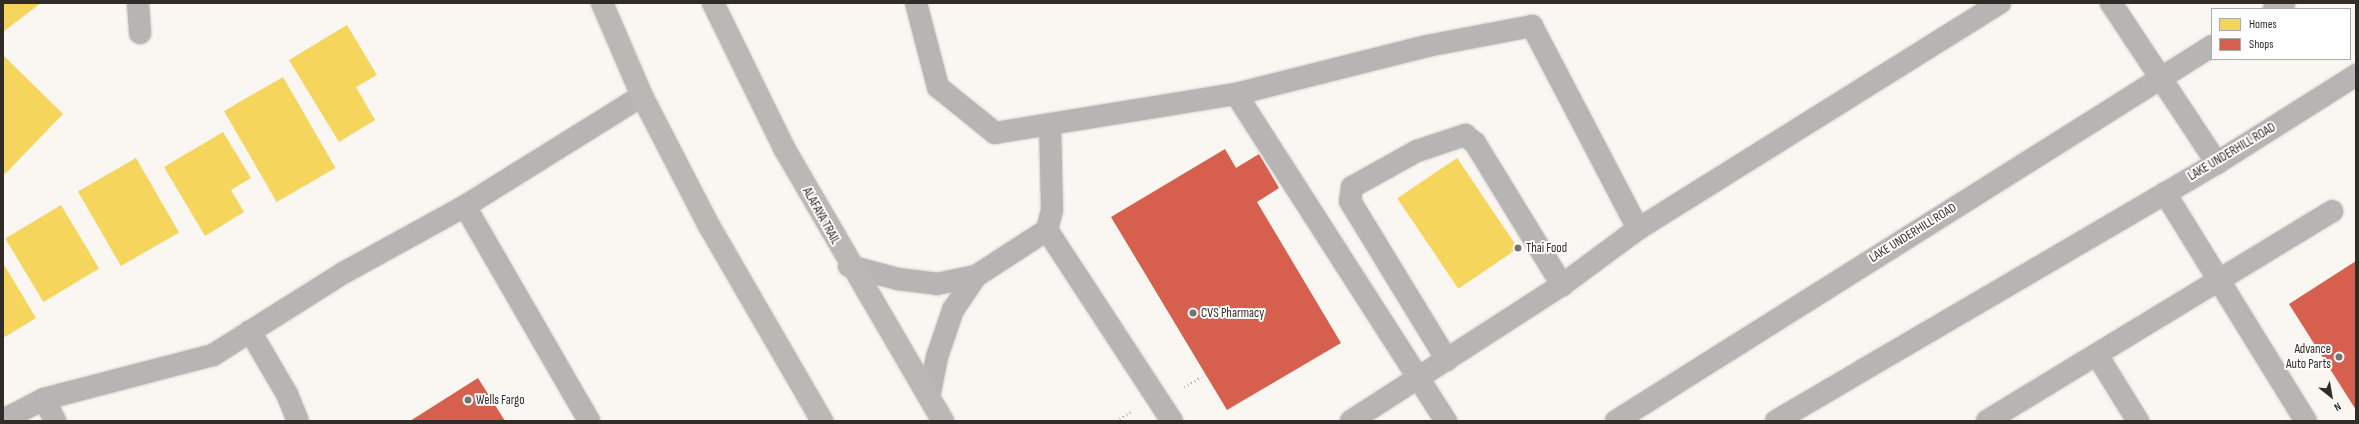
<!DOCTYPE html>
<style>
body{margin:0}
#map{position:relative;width:2359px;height:424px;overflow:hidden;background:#faf6f2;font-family:"Sofia Sans Condensed",sans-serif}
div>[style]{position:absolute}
.homes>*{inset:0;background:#f6d55c;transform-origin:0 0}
.shops>*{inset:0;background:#d6604d}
.path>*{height:2.5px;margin-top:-1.25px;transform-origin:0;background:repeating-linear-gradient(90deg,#b9b7b5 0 1px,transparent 0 4px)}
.roads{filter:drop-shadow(0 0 1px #d5d2ce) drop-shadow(0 0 1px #d5d2ce)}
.minor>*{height:22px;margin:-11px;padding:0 11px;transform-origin:11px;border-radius:11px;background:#b7b5b3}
.major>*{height:22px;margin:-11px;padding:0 11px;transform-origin:11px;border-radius:11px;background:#bab8b5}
.dots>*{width:11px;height:11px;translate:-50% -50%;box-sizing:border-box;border:2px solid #fff;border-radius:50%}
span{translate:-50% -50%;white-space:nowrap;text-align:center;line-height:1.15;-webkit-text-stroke:4px #fff;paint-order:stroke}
.street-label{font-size:13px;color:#312c27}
.poi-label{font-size:13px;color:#312c27}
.left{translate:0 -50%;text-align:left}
.right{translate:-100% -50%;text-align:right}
.frame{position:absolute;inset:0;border:4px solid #312c27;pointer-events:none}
.legend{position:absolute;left:2211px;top:8px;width:140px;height:52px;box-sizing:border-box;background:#fff;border:1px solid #adaba9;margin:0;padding:5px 7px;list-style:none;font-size:12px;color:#312c27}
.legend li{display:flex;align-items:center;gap:8px;height:20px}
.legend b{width:20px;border:1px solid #adaba9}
.north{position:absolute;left:2311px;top:376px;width:40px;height:40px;-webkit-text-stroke:3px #fff;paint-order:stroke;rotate:149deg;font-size:11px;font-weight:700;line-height:16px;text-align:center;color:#312c27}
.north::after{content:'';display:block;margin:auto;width:14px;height:18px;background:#312c27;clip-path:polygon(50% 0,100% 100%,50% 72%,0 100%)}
</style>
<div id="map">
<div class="homes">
<i style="clip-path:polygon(3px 3px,41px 3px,3px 32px)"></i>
<i style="clip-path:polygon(347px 25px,377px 75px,356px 87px,375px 120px,339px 142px,289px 60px)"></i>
<i style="clip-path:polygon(4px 56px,63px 114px,5px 174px,3px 171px)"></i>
<i style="left:283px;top:77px;width:105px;height:68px;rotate:60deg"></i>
<i style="clip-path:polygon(223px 132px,251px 178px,231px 190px,244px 212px,205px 236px,164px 167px)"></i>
<i style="left:136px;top:158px;width:86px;height:67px;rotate:60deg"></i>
<i style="left:1457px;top:158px;width:109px;height:72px;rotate:56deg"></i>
<i style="left:61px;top:205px;width:74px;height:65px;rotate:59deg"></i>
<i style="clip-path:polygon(3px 263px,36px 318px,3px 338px)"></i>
</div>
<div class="shops">
<i style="clip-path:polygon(1225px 149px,1236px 168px,1259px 154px,1279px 188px,1257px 202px,1341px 343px,1227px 410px,1111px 217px)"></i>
<i style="clip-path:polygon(2356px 261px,2356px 410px,2289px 304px)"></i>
<i style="clip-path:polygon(478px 378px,505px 421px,410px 421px)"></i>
</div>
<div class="path">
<i style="left:1184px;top:387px;width:20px;rotate:-30deg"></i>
<i style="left:1116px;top:421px;width:17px;rotate:-31deg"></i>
</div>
<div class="roads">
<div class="minor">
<i style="left:138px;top:3px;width:30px;rotate:86deg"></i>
<i style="left:916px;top:3px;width:87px;rotate:75.3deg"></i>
<i style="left:938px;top:87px;width:73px;rotate:38.9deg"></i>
<i style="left:995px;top:133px;width:244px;rotate:-9.2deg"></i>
<i style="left:1236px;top:94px;width:197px;rotate:-14.1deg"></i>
<i style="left:1427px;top:46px;width:107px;rotate:-10.8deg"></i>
<i style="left:1532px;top:26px;width:229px;rotate:62.4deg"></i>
<i style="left:1638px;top:229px;width:427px;rotate:-32deg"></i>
<i style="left:2111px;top:3px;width:192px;rotate:56.5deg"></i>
<i style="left:2274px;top:9px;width:12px;rotate:-31deg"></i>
<i style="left:1236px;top:94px;width:389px;rotate:57.3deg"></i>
<i style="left:2165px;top:193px;width:268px;rotate:58.3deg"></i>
<i style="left:465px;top:206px;width:248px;rotate:60deg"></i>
<i style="left:1047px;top:230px;width:228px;rotate:56.8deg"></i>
<i style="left:849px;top:266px;width:51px;rotate:14.9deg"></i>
<i style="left:898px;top:279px;width:39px;rotate:7deg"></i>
<i style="left:937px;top:284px;width:40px;rotate:-12deg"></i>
<i style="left:250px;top:331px;width:73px;rotate:59.6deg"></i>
<i style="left:287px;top:394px;width:29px;rotate:68deg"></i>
<i style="left:2097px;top:355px;width:78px;rotate:58.2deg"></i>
<i style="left:1447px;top:360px;width:186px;rotate:-121.4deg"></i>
<i style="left:1350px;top:201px;width:14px;rotate:-82deg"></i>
<i style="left:1352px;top:187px;width:74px;rotate:-29deg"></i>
<i style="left:1417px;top:151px;width:51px;rotate:-18.4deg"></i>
<i style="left:1465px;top:135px;width:13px;rotate:39deg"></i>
<i style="left:1475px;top:143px;width:167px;rotate:58.5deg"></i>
<i style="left:929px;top:397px;width:41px;rotate:-78.7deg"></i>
<i style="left:937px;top:357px;width:50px;rotate:-71.2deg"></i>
<i style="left:953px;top:310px;width:41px;rotate:-55.9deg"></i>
<i style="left:976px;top:276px;width:85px;rotate:-32.9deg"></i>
<i style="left:1047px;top:230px;width:21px;rotate:-76deg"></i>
<i style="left:1052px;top:210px;width:86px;rotate:-91.3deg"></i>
<i style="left:44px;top:399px;width:25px;rotate:63deg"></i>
<i style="left:3px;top:420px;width:46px;rotate:-27.1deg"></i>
<i style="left:44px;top:399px;width:175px;rotate:-14.6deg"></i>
<i style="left:213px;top:355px;width:156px;rotate:-32.2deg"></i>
<i style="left:345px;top:272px;width:137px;rotate:-28.8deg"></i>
<i style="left:465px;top:206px;width:208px;rotate:-31.9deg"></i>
<i style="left:1351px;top:421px;width:251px;rotate:-32.8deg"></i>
<i style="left:1562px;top:285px;width:94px;rotate:-36.4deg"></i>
<i style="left:1616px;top:421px;width:704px;rotate:-32.18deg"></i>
<i style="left:1776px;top:421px;width:511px;rotate:-30.33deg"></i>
<i style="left:2217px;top:163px;width:165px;rotate:-32.3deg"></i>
<i style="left:1987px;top:421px;width:404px;rotate:-31.3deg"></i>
</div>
<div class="major">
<i style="left:602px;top:3px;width:101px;rotate:66.7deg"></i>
<i style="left:642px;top:96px;width:144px;rotate:62.7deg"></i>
<i style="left:708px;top:224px;width:228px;rotate:59.9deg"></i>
<i style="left:713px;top:3px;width:161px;rotate:63.9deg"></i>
<i style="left:784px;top:148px;width:316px;rotate:59.8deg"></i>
</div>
</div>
<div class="dots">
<i style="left:1518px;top:248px;background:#77736e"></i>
<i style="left:1193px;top:313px;background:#77736e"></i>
<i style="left:2339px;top:357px;background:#77736e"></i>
<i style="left:468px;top:400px;background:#77736e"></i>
</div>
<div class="street-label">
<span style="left:2232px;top:152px;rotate:-31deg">LAKE UNDERHILL ROAD</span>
<span style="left:821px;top:216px;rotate:61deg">ALAFAYA TRAIL</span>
<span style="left:1913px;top:233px;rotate:-32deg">LAKE UNDERHILL ROAD</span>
</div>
<div class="poi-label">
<span class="left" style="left:1526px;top:248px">Thai Food</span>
<span class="left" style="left:1201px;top:313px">CVS Pharmacy</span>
<span class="right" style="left:2331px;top:357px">Advance<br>Auto Parts</span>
<span class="left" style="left:476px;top:400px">Wells Fargo</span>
</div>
<div class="frame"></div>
<ul class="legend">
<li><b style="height:11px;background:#f6d55c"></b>Homes</li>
<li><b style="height:11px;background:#d6604d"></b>Shops</li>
</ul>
<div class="north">N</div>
</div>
